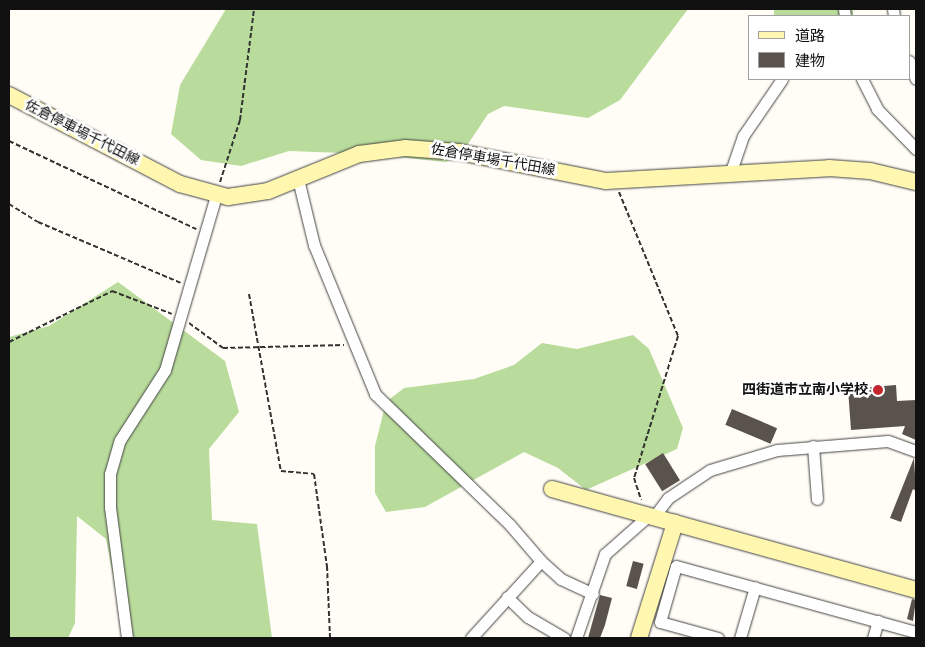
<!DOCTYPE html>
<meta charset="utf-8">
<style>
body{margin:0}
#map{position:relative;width:925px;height:647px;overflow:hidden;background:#fffdf5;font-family:Bitter,"Noto Sans JP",serif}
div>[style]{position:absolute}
.forest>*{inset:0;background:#b9dc9c;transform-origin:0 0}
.building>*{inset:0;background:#5a524d;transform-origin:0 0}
.path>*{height:2px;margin-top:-1px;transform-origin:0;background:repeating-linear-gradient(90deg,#333 0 5px,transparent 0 7.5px)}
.roads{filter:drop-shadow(0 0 1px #444) drop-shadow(0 0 1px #444)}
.street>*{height:11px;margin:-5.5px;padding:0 5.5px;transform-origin:5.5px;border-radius:5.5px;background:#fff}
.secondary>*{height:16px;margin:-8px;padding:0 8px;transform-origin:8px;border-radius:8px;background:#fff6b0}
.dots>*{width:14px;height:14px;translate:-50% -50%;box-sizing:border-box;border:2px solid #fff;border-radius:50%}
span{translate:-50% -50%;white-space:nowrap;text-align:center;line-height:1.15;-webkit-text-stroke:5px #fff;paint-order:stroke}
.street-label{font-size:14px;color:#111}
.poi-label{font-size:14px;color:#111;font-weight:700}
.right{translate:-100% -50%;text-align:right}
.frame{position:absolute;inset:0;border:10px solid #111;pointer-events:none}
.legend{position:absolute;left:748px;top:15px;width:162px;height:65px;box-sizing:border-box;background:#fff;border:1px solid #a0a0a0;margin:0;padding:6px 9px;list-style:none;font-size:15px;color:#111}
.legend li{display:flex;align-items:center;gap:10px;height:25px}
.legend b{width:25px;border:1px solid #a0a0a0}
</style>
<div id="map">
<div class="forest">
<i style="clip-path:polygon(226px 9px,688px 9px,620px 100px,588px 118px,504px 106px,488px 114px,464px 150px,446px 162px,369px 154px,289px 151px,241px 166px,201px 160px,171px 134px,180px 85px)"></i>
<i style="left:774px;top:9px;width:79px;height:9px"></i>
<i style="clip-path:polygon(118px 282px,225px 361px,239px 412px,209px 449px,212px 520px,257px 524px,272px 638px,125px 638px,106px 539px,77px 516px,75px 623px,68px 638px,9px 638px,9px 337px,49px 326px)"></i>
<i style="clip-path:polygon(633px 335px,649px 349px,683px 428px,677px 449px,586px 490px,558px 468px,524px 452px,425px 507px,386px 512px,375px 493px,375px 446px,386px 402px,404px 388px,474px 379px,514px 365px,542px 343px,577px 349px)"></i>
</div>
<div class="building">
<i style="clip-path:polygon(896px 385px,897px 401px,916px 400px,916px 440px,902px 434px,905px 426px,851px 430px,848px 389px)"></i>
<i style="left:732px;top:409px;width:49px;height:17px;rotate:23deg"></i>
<i style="left:663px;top:453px;width:32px;height:21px;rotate:58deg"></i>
<i style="clip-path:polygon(914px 458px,916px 491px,913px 489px,901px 522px,890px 518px)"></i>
<i style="left:633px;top:561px;width:11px;height:26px;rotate:15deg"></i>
<i style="clip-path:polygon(600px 595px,612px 598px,605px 625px,600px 638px,588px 638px)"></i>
<i style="clip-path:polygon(912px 599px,916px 600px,913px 621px,907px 619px)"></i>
</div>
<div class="path">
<i style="left:9px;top:141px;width:207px;rotate:25.2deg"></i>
<i style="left:220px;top:182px;width:65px;rotate:-72.1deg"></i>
<i style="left:240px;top:120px;width:112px;rotate:-82.8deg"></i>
<i style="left:619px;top:192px;width:156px;rotate:67.7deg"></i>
<i style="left:678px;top:336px;width:149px;rotate:107.2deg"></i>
<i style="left:634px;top:478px;width:23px;rotate:72deg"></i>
<i style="left:9px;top:204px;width:34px;rotate:32deg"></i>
<i style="left:38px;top:222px;width:155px;rotate:23.1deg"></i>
<i style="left:249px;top:294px;width:180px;rotate:79.8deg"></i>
<i style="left:281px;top:471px;width:33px;rotate:5deg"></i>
<i style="left:314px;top:474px;width:93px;rotate:82deg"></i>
<i style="left:327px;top:566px;width:72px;rotate:87.6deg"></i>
<i style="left:189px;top:323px;width:42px;rotate:36.3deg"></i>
<i style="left:223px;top:348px;width:121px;rotate:-1.4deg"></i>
<i style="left:9px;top:342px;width:115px;rotate:-26.3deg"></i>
<i style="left:112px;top:291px;width:64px;rotate:21deg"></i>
</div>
<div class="roads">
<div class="street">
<i style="left:844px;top:9px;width:7px;rotate:82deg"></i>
<i style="left:893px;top:9px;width:7px;rotate:82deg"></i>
<i style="left:909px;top:61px;width:19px;rotate:69deg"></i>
<i style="left:862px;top:79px;width:34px;rotate:63deg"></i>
<i style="left:877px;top:109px;width:56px;rotate:45.7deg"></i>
<i style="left:730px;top:174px;width:40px;rotate:-71.1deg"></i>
<i style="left:743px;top:136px;width:69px;rotate:-55.6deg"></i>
<i style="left:298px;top:179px;width:68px;rotate:76.4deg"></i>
<i style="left:314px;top:245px;width:161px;rotate:67.7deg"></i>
<i style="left:375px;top:394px;width:188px;rotate:44.1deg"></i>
<i style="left:510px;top:525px;width:48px;rotate:49.3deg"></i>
<i style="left:541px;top:561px;width:27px;rotate:42deg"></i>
<i style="left:561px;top:579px;width:35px;rotate:25deg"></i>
<i style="left:813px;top:446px;width:53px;rotate:85.7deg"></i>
<i style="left:653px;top:518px;width:25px;rotate:-53deg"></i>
<i style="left:668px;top:498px;width:50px;rotate:-33.7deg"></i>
<i style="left:710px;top:470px;width:70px;rotate:-16.6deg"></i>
<i style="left:777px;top:450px;width:111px;rotate:-4.6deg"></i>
<i style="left:888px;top:441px;width:30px;rotate:20deg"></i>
<i style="left:507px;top:597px;width:29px;rotate:44deg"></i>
<i style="left:528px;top:617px;width:42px;rotate:30.3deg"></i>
<i style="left:127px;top:638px;width:132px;rotate:-97.4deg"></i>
<i style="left:110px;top:507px;width:33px;rotate:-90deg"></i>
<i style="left:110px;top:474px;width:35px;rotate:-74deg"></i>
<i style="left:120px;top:440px;width:83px;rotate:-57.3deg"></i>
<i style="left:165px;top:370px;width:181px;rotate:-73.7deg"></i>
<i style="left:471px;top:638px;width:104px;rotate:-47.7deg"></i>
<i style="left:576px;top:638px;width:89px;rotate:-71deg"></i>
<i style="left:605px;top:554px;width:57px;rotate:-41.5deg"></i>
<i style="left:718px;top:638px;width:60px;rotate:-164.6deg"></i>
<i style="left:660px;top:622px;width:58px;rotate:-74.1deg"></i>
<i style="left:676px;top:566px;width:249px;rotate:15.4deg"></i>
<i style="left:740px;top:638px;width:53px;rotate:-73.6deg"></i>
<i style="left:873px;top:638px;width:18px;rotate:-74deg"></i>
</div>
<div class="secondary">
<i style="left:9px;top:95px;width:193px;rotate:27.5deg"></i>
<i style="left:180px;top:184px;width:50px;rotate:15.2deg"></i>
<i style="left:228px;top:197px;width:40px;rotate:-8.5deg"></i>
<i style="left:268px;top:191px;width:98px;rotate:-22.1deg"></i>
<i style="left:359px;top:154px;width:46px;rotate:-7.4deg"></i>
<i style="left:405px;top:148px;width:54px;rotate:4.2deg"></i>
<i style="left:459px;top:152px;width:150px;rotate:11.2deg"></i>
<i style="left:606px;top:181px;width:223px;rotate:-3.3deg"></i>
<i style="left:829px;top:168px;width:41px;rotate:4.2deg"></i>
<i style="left:870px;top:171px;width:47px;rotate:13.4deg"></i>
<i style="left:552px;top:489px;width:378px;rotate:15.5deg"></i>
<i style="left:639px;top:638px;width:121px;rotate:-72.6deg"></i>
</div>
</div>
<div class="dots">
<i style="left:878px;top:390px;background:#c4262e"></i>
</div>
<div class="street-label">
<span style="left:82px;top:133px;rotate:27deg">佐倉停車場千代田線</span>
<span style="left:493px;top:160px;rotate:10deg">佐倉停車場千代田線</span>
</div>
<div class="poi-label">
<span class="right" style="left:868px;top:390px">四街道市立南小学校</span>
</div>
<div class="frame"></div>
<ul class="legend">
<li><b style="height:6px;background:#fff6b0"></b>道路</li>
<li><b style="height:14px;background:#5a524d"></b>建物</li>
</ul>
</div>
